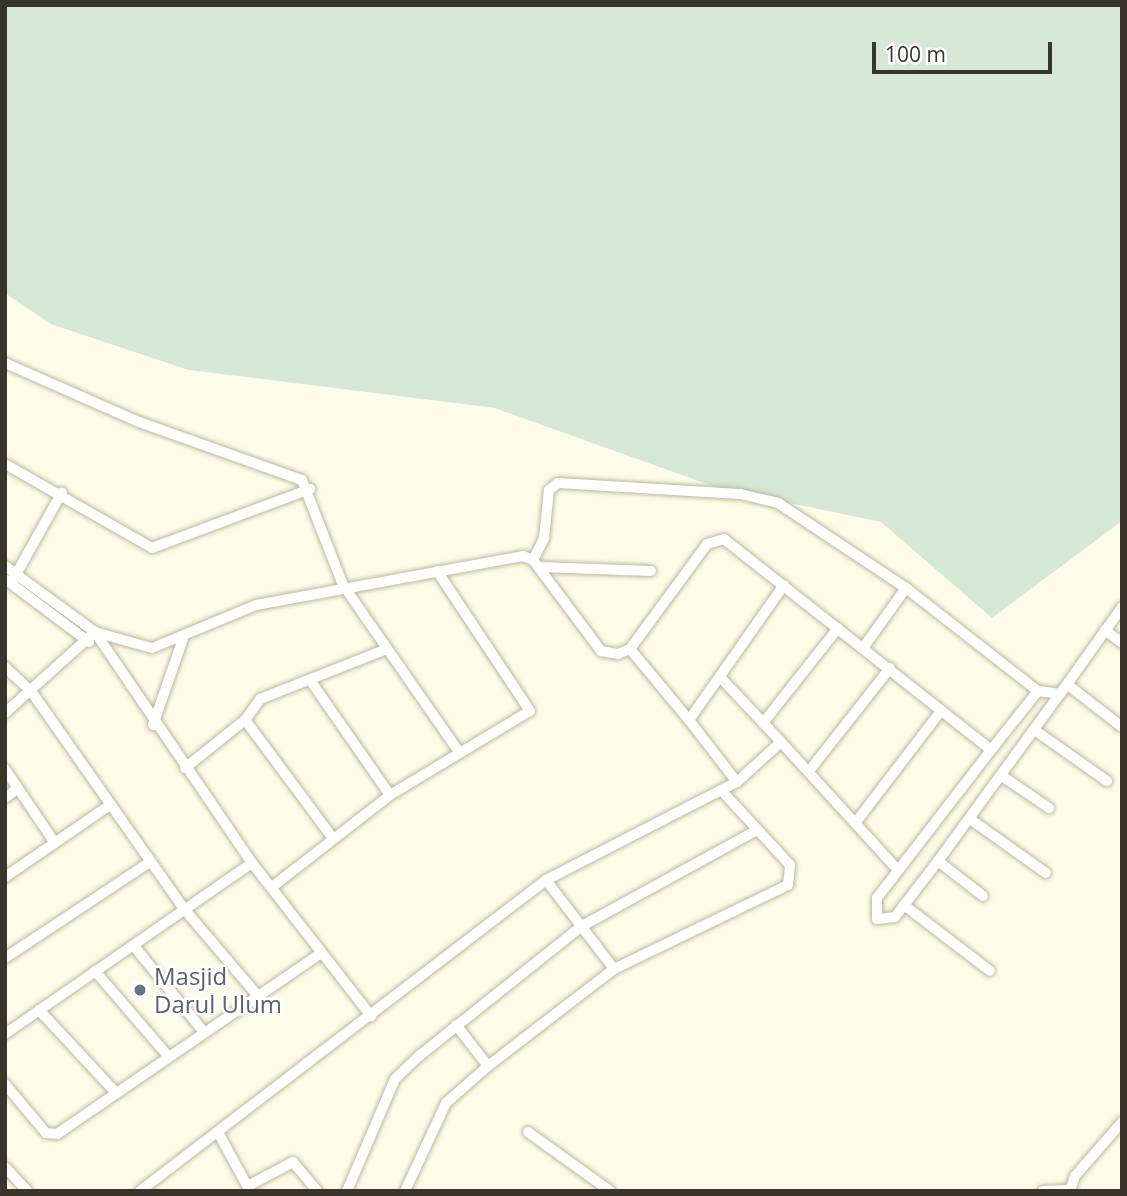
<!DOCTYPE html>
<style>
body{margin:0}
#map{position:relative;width:1127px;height:1196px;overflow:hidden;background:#fefbe8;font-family:"Open Sans",sans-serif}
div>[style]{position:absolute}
.green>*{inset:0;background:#d5e8d6}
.roads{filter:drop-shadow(0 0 2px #bdb89a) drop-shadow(0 0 2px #bdb89a)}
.street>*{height:10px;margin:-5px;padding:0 5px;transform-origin:5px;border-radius:5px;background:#fff}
.dots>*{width:19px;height:19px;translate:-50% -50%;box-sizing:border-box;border:4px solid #fff;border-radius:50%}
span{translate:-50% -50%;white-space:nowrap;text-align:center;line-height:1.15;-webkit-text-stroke:5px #fff;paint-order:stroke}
.worship-label{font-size:24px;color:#5b616d}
.left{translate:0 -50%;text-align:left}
.frame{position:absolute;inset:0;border:7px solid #38362a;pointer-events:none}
.scale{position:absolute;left:872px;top:42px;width:180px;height:32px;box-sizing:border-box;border:4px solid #38362a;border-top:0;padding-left:9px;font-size:21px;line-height:24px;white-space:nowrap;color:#38362a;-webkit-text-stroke:5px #fff;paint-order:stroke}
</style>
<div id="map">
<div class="green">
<i style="clip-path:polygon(5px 5px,1122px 5px,1122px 521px,992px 618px,881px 522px,718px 488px,495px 408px,189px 370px,51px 324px,5px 293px)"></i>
</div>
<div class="roads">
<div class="street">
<i style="left:5px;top:363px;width:146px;rotate:23.8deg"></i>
<i style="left:139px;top:422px;width:173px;rotate:19.6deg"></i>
<i style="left:302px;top:480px;width:113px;rotate:68.7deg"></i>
<i style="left:343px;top:585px;width:200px;rotate:55.2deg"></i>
<i style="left:5px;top:464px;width:169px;rotate:29.7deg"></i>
<i style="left:152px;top:548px;width:169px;rotate:-20.5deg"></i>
<i style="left:533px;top:560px;width:25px;rotate:-63deg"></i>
<i style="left:544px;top:538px;width:48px;rotate:-84.1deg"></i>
<i style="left:549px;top:490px;width:11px;rotate:-38deg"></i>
<i style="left:558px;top:483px;width:182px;rotate:3.5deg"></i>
<i style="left:740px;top:494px;width:39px;rotate:13deg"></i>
<i style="left:778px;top:503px;width:154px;rotate:33.6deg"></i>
<i style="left:906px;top:588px;width:167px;rotate:38deg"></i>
<i style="left:5px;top:566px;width:112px;rotate:36.3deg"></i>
<i style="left:95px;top:632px;width:279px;rotate:55.8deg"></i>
<i style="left:252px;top:863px;width:194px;rotate:52.1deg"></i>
<i style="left:539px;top:567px;width:112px;rotate:2deg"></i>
<i style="left:14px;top:578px;width:98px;rotate:-60.8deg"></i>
<i style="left:5px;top:579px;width:105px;rotate:36.9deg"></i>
<i style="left:784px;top:585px;width:165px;rotate:125.1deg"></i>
<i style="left:689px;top:720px;width:78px;rotate:52.3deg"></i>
<i style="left:737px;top:782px;width:59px;rotate:-42.3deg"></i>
<i style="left:781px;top:742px;width:173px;rotate:47.6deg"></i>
<i style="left:1105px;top:630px;width:21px;rotate:37deg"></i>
<i style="left:863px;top:648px;width:74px;rotate:-54.4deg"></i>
<i style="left:630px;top:649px;width:92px;rotate:50.3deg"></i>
<i style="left:5px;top:667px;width:35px;rotate:43deg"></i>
<i style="left:31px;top:691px;width:268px;rotate:54.9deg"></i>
<i style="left:185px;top:910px;width:113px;rotate:49.7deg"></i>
<i style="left:721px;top:678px;width:88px;rotate:46.8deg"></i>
<i style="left:310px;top:680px;width:140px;rotate:55.2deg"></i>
<i style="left:1068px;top:685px;width:68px;rotate:37.9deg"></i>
<i style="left:5px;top:713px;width:121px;rotate:-42deg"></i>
<i style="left:95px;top:632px;width:59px;rotate:15.7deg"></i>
<i style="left:152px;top:648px;width:113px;rotate:-22.5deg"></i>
<i style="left:256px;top:605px;width:271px;rotate:-10.4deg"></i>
<i style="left:523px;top:556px;width:11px;rotate:22deg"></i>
<i style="left:533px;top:560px;width:114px;rotate:53.2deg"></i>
<i style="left:601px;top:651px;width:17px;rotate:10deg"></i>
<i style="left:618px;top:654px;width:13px;rotate:-23deg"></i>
<i style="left:630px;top:649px;width:130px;rotate:-53.7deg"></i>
<i style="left:707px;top:544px;width:18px;rotate:-16deg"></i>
<i style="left:724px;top:539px;width:340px;rotate:38.3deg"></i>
<i style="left:991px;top:750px;width:187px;rotate:127.6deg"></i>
<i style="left:877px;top:898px;width:21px;rotate:90deg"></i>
<i style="left:877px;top:919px;width:18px;rotate:-6deg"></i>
<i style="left:895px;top:917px;width:71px;rotate:-52.5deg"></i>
<i style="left:763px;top:723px;width:121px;rotate:-51.7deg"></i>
<i style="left:153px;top:725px;width:91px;rotate:-70.8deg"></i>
<i style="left:1036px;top:731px;width:87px;rotate:35.2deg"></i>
<i style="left:991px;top:750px;width:75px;rotate:-51.5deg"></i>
<i style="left:1038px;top:691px;width:22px;rotate:8deg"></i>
<i style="left:1060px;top:694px;width:107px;rotate:-54.5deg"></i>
<i style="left:185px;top:768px;width:77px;rotate:-38.7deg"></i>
<i style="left:5px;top:769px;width:89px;rotate:56deg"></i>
<i style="left:809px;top:771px;width:131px;rotate:-51.8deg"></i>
<i style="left:1002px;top:776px;width:57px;rotate:34.2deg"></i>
<i style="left:5px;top:798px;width:16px;rotate:-38deg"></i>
<i style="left:970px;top:819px;width:93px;rotate:35.4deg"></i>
<i style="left:856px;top:822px;width:140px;rotate:-52.6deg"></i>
<i style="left:332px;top:837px;width:146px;rotate:-126.6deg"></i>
<i style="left:245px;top:720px;width:26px;rotate:-54deg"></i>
<i style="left:260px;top:699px;width:136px;rotate:-21.5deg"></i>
<i style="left:5px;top:877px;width:127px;rotate:-34.4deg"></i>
<i style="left:546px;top:880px;width:112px;rotate:52.6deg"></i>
<i style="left:272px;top:887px;width:150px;rotate:-37.9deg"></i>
<i style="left:390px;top:795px;width:163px;rotate:-31deg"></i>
<i style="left:530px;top:711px;width:168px;rotate:-123.6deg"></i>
<i style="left:983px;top:896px;width:57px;rotate:-142.1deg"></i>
<i style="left:938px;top:861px;width:207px;rotate:-53.9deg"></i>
<i style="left:904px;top:905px;width:108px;rotate:37.5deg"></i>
<i style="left:133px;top:945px;width:112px;rotate:50.8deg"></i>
<i style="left:5px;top:958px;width:174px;rotate:-33.5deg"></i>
<i style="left:95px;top:971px;width:112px;rotate:49.3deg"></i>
<i style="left:39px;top:1010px;width:113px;rotate:47.1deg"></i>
<i style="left:456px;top:1025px;width:52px;rotate:52deg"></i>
<i style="left:5px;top:1034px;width:300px;rotate:-34.7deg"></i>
<i style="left:5px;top:1084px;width:64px;rotate:50.1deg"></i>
<i style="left:46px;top:1133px;width:11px;rotate:5deg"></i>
<i style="left:57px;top:1134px;width:320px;rotate:-34.4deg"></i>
<i style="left:528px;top:1132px;width:101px;rotate:35.7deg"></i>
<i style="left:219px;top:1134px;width:65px;rotate:61.5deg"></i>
<i style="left:5px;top:1167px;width:33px;rotate:47deg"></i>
<i style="left:248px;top:1186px;width:51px;rotate:-28.1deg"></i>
<i style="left:293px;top:1162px;width:38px;rotate:50deg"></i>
<i style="left:140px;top:1191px;width:511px;rotate:-37.45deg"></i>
<i style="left:546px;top:880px;width:215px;rotate:-27.2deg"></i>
<i style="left:347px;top:1191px;width:122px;rotate:-66.8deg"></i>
<i style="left:395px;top:1079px;width:33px;rotate:-44deg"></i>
<i style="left:419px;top:1056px;width:208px;rotate:-38.6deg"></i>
<i style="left:582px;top:926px;width:200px;rotate:-28.7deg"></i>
<i style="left:405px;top:1191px;width:97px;rotate:-65deg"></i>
<i style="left:446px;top:1103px;width:56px;rotate:-41.4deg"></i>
<i style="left:488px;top:1066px;width:159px;rotate:-37.6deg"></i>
<i style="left:614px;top:969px;width:193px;rotate:-25.8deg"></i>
<i style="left:788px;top:885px;width:20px;rotate:-84deg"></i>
<i style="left:790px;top:865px;width:100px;rotate:-132.6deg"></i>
<i style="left:1043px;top:1191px;width:27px;rotate:-2deg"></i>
<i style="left:1070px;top:1191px;width:16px;rotate:-72deg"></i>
<i style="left:1075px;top:1176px;width:72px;rotate:-49deg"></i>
</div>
</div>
<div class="dots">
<i style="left:140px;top:990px;background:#6b7280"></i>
</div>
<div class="worship-label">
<span class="left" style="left:154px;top:990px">Masjid<br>Darul Ulum</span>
</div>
<div class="frame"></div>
<div class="scale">100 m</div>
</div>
